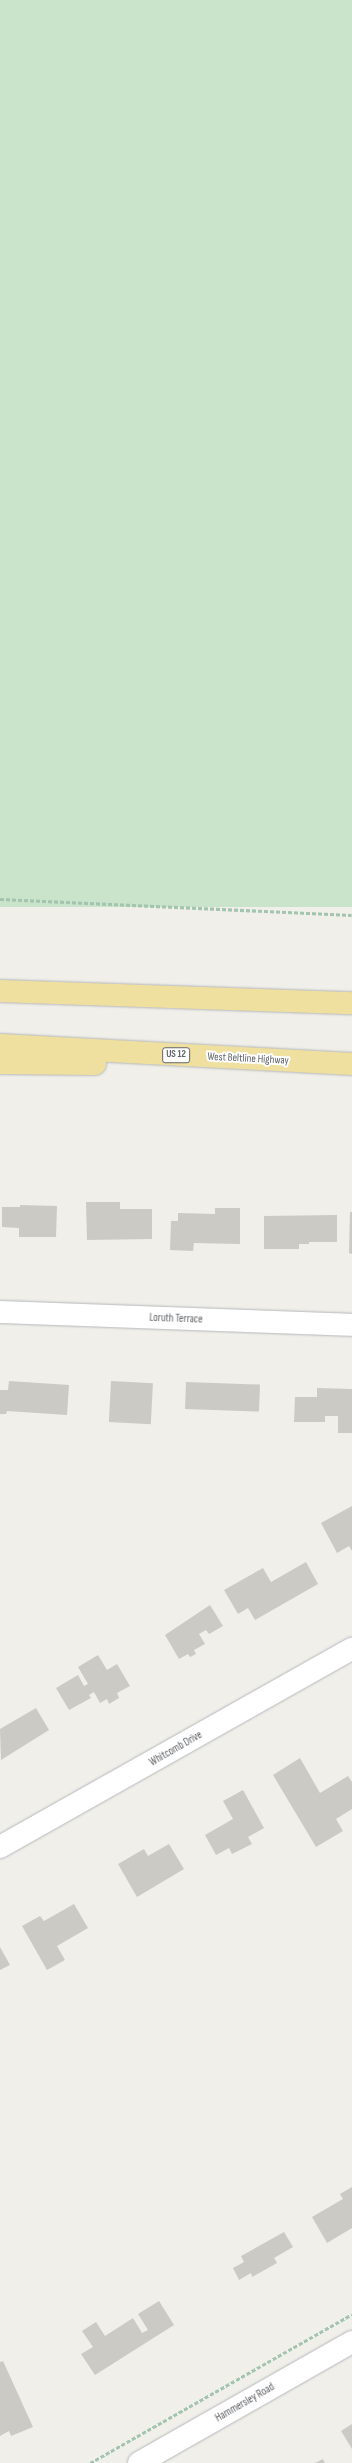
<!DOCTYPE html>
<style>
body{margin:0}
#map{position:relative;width:352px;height:2463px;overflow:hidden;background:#f0efe9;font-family:"Sofia Sans Condensed",sans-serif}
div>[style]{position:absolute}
.green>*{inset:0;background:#c9e4ca;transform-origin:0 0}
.building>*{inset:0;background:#cbcac5;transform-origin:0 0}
.path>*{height:2.5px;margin-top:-1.25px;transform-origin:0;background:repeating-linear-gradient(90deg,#a3c4ae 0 4px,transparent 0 6px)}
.roads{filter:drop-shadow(0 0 1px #b5b8bb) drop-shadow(0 0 1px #b5b8bb)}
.minor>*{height:22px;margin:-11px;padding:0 11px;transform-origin:11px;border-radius:11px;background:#fff}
.highway>*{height:22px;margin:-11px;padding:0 11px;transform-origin:11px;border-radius:11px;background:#f0e09f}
span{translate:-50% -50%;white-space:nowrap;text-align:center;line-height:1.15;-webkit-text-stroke:4px #fff;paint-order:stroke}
.shield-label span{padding:1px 3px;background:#fff;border:1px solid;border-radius:3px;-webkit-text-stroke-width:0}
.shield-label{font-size:10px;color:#606367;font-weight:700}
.street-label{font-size:11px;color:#606367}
</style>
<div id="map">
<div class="green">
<i style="left:0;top:0;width:352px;height:907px"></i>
</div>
<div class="building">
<i style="clip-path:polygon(86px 1202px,120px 1202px,120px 1209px,152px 1209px,152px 1239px,87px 1240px)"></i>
<i style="clip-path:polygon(20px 1205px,57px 1206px,56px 1237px,19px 1237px,19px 1228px,2px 1227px,2px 1207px,20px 1207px)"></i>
<i style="clip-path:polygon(215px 1208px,240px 1208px,240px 1244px,194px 1243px,193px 1251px,170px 1250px,171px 1221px,178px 1221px,178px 1213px,215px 1214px)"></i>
<i style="clip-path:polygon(350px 1212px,352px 1212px,352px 1254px,349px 1253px)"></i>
<i style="clip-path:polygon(337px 1215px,337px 1242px,309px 1242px,309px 1244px,299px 1244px,299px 1249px,264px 1249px,264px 1216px)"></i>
<i style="clip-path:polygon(9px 1381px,69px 1385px,67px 1415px,7px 1411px,6px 1414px,0 1414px,0 1390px,8px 1390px)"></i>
<i style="left:111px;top:1381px;width:42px;height:41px;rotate:3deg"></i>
<i style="left:186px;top:1382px;width:74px;height:27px;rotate:2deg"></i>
<i style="clip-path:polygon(317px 1388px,352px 1389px,352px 1433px,338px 1433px,338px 1416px,325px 1416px,325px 1422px,294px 1422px,295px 1397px,317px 1397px)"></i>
<i style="clip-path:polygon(352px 1506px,352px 1551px,349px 1546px,337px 1553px,321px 1523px)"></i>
<i style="clip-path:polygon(306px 1562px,318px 1584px,255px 1620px,248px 1608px,238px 1614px,224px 1590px,263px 1568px,271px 1582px)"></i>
<i style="clip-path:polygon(210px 1605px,223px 1626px,209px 1634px,206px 1630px,199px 1634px,205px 1644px,194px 1650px,196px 1654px,190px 1657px,188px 1654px,179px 1659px,165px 1635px)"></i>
<i style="clip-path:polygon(98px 1655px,107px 1670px,117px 1664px,130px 1686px,117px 1693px,119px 1698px,109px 1704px,107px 1699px,100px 1703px,94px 1692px,89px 1695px,91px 1698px,69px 1710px,56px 1688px,78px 1675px,84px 1686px,88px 1684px,78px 1667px)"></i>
<i style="clip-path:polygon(36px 1708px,49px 1730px,1px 1760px,0 1729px)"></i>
<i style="clip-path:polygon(300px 1758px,320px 1793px,348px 1776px,352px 1782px,352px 1809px,336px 1819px,343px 1831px,316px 1847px,273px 1775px)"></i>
<i style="clip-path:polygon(243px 1790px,264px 1828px,248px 1837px,252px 1844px,232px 1854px,229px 1848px,216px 1855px,205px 1835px,233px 1819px,223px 1801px)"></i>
<i style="clip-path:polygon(169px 1844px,184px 1869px,137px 1897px,118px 1864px,144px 1849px,148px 1856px)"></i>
<i style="clip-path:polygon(74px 1904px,88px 1928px,57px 1946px,65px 1960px,47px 1970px,22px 1926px,40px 1916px,44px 1921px)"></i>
<i style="clip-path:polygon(0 1947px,10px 1965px,0 1970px)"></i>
<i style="clip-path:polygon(352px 2187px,352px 2228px,327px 2243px,312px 2217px,343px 2199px,340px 2194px)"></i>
<i style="clip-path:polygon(284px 2232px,293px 2247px,274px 2258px,277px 2263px,252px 2277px,251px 2273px,239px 2280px,233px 2268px,244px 2262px,241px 2256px)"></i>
<i style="clip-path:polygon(159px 2301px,174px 2325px,95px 2375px,81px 2354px,93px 2347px,82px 2331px,96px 2322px,105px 2336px,133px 2318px,142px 2333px,148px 2330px,138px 2314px)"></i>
<i style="clip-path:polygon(3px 2361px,33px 2427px,11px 2436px,9px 2431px,0 2436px,0 2362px)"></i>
<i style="clip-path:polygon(352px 2424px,352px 2449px,341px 2431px)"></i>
<i style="clip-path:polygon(323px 2459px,325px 2463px,315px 2463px)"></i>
</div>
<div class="path">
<i style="left:0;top:899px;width:352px;rotate:2.6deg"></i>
<i style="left:90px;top:2463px;width:301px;rotate:-29.6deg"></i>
</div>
<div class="roads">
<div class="minor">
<i style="left:0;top:1312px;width:352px;rotate:2.1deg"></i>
<i style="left:0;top:1847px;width:404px;rotate:-29.4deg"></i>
<i style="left:139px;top:2463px;width:245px;rotate:-29.6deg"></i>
</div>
<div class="highway">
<i style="left:0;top:991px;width:352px;rotate:2deg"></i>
<i style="left:0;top:1045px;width:353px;rotate:3.1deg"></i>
<i style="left:0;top:1063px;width:95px;rotate:0.6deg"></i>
</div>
</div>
<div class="shield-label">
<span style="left:176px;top:1055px">US 12</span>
</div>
<div class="street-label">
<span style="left:248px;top:1059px;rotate:3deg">West Beltline Highway</span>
<span style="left:176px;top:1319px;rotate:2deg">Loruth Terrace</span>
<span style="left:176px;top:1749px;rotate:-30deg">Whitcomb Drive</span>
<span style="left:245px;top:2403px;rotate:-30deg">Hammersley Road</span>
</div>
</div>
